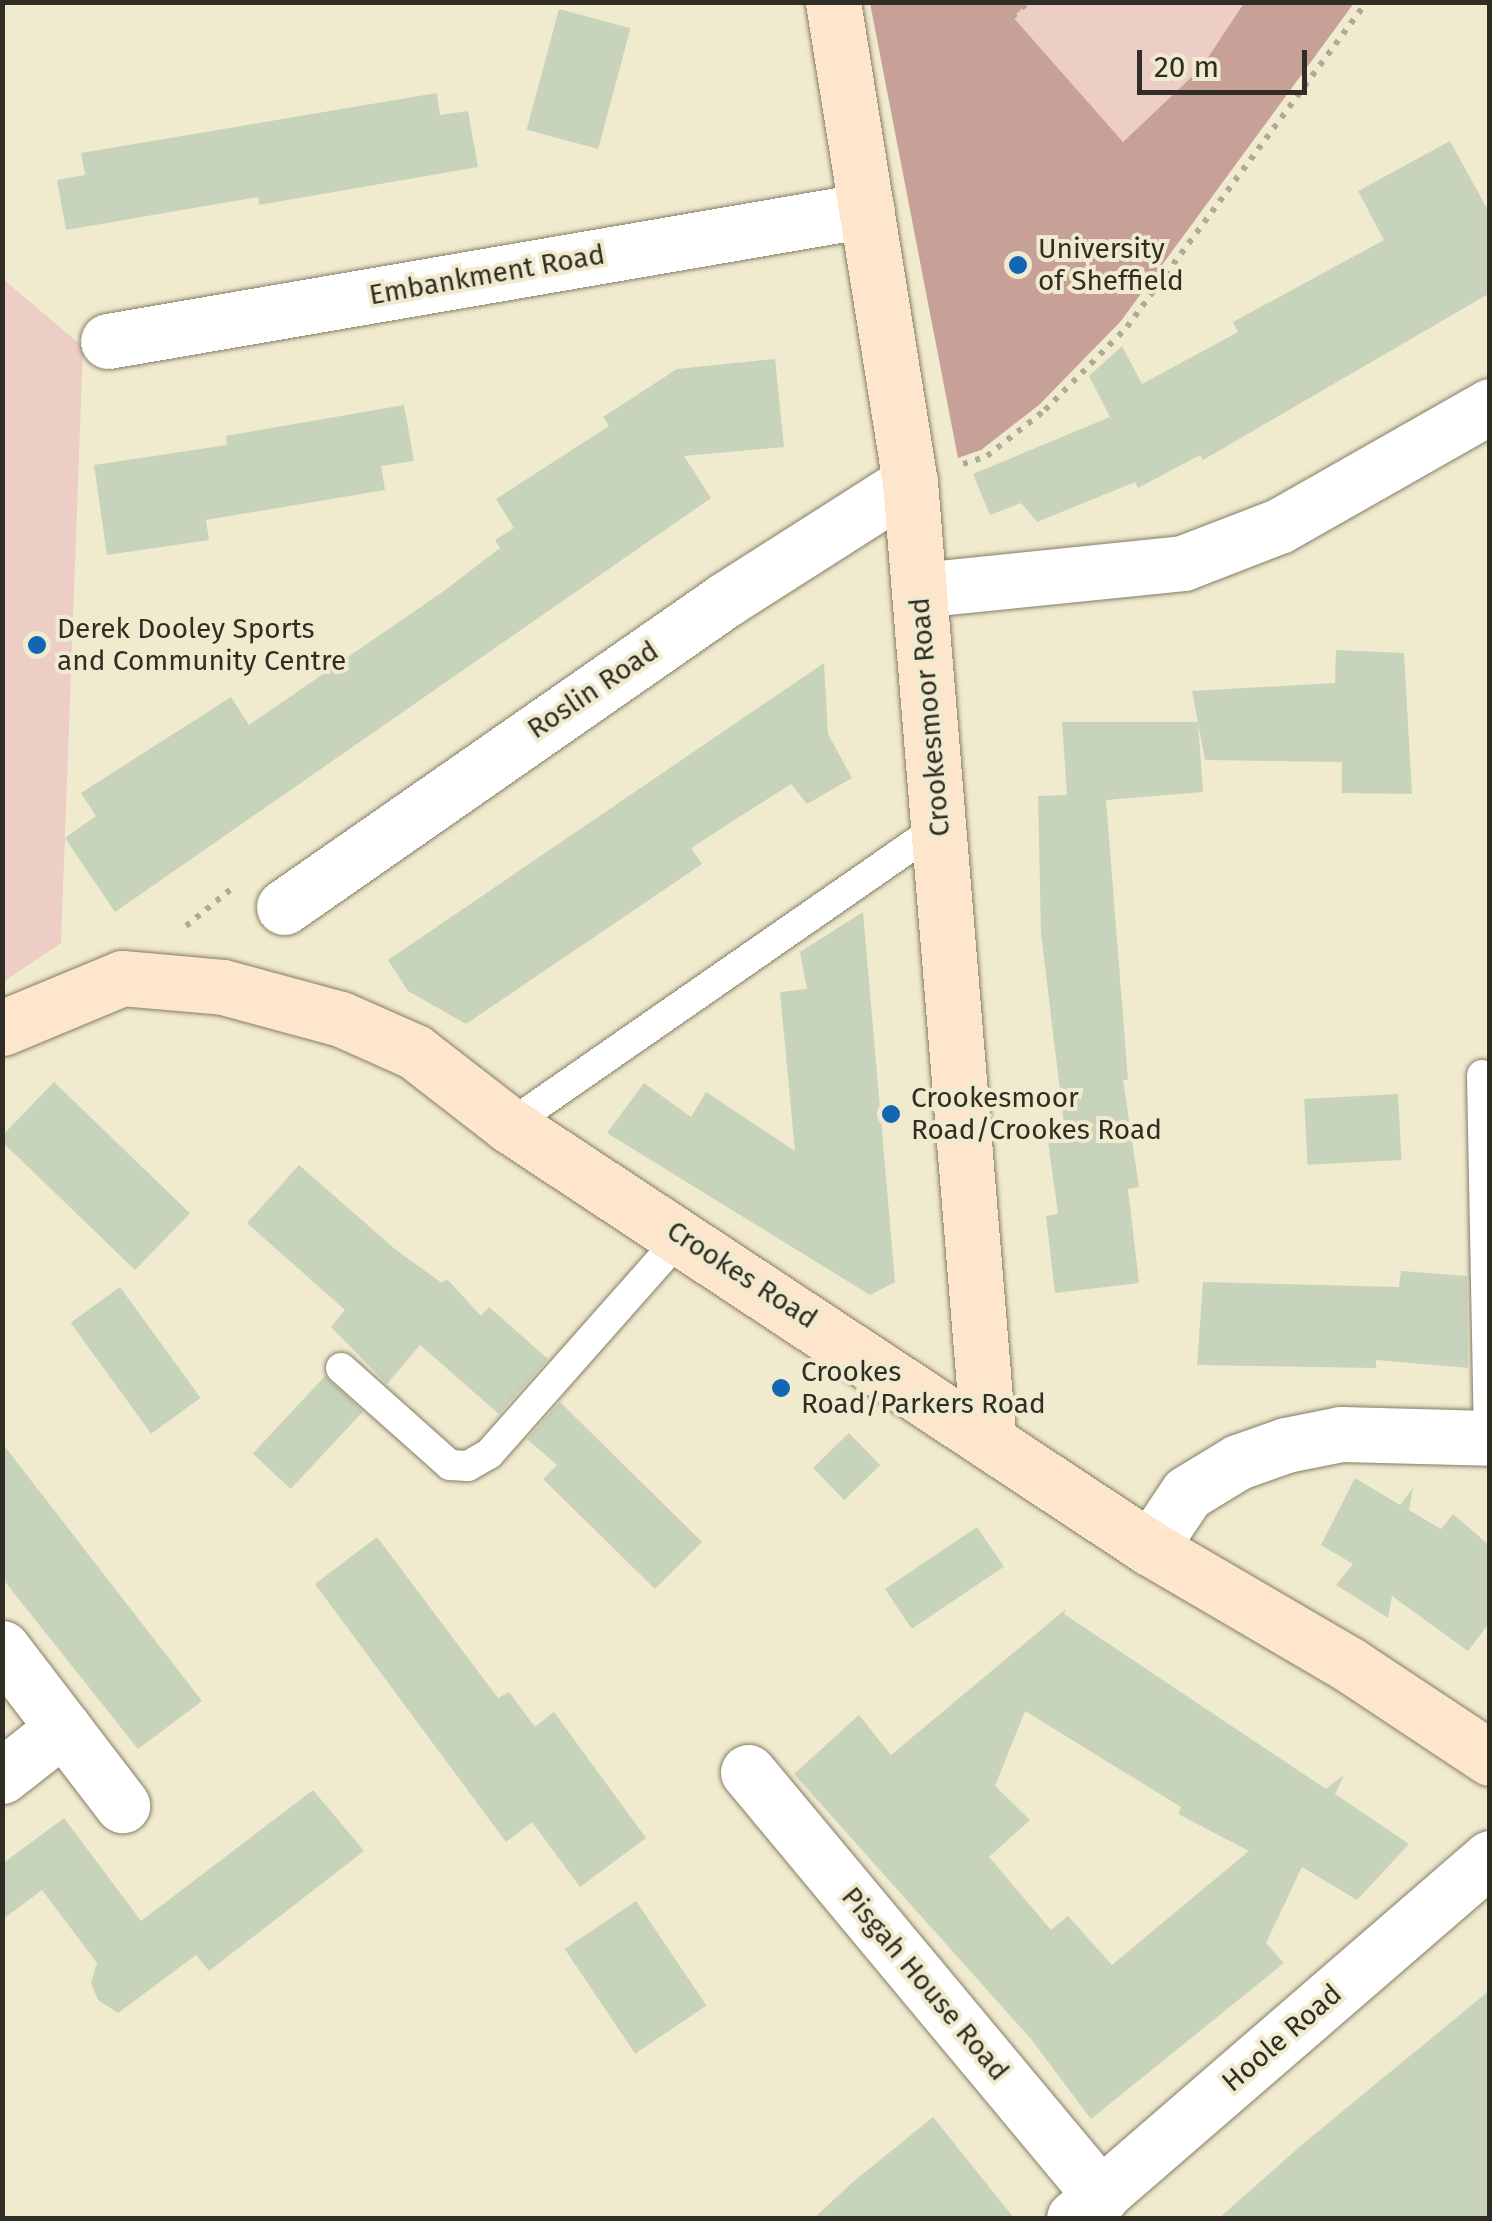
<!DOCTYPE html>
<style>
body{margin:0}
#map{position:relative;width:1492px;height:2221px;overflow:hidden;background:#f0eacf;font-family:"Fira Sans",sans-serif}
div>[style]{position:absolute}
.green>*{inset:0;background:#eccec7}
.forest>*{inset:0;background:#c7a198}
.building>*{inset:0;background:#c8d3bb;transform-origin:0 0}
.path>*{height:6px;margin-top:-3px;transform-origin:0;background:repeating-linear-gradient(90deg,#afaa95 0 5px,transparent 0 13px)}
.roads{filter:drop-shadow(0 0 2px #847e66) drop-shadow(0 0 2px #847e66)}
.lane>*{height:30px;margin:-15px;padding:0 15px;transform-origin:15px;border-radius:15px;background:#fff}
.street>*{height:55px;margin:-27.5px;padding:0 27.5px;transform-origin:27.5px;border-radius:27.5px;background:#fff}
.secondary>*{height:55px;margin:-27.5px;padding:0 27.5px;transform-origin:27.5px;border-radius:27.5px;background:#fde6cc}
.dots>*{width:28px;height:28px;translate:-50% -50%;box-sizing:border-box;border:5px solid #f0eacf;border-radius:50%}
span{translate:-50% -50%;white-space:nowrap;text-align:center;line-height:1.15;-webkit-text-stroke:8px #f0eacf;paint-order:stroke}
.poi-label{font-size:28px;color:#302e24}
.left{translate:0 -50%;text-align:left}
.street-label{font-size:28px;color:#302e24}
.frame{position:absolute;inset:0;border:5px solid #302e24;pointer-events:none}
.scale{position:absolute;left:1137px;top:50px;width:170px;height:45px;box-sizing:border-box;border:5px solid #302e24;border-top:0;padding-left:12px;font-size:30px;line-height:35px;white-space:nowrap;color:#302e24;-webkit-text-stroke:8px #f0eacf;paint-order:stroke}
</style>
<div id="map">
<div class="green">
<i style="clip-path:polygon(1028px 3px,1244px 3px,1201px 68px,1123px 142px,1012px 17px)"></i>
<i style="clip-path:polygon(3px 279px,83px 347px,61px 943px,3px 982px)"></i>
</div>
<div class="forest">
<i style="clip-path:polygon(870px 3px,1028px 3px,1013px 17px,1123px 142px,1201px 68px,1244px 3px,1354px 3px,1121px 321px,1039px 405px,981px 450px,958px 458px)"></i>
</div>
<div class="building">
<i style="left:559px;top:9px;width:74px;height:125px;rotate:15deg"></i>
<i style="clip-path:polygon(437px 93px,440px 115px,468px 111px,478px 167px,259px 205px,258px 197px,66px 230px,57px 180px,85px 175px,81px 153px)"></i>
<i style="clip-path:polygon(1450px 141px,1490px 214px,1490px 293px,1203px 460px,1200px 455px,1138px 488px,1135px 482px,1037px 522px,1021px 503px,990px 515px,973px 474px,1110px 417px,1089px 376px,1122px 346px,1142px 384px,1238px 332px,1233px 322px,1384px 240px,1358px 191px)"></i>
<i style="clip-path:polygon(775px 359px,784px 447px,684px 456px,711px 498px,115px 912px,65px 838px,96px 816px,81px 793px,231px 697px,249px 725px,444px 591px,500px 548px,495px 540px,514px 528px,496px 499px,609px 426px,603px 417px,677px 369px)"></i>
<i style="clip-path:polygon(404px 405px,414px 461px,381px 466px,385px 490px,206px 520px,209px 540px,107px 555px,94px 465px,227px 445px,226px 436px)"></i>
<i style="clip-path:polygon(1336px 650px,1404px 653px,1412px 794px,1342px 793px,1342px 762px,1205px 760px,1192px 691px,1335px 683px)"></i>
<i style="clip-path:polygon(824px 663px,828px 734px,852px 778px,807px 804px,791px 784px,691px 848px,702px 864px,466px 1024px,408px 991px,388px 960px)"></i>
<i style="clip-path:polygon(1062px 722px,1198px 722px,1203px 792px,1106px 800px,1128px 1080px,1123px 1080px,1139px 1187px,1128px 1189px,1139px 1283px,1055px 1293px,1046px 1216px,1058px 1214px,1046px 1127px,1064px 1124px,1041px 933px,1038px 796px,1067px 795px)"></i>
<i style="clip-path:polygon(863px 912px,895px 1282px,870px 1295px,607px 1133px,644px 1083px,691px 1117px,706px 1092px,795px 1151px,780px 992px,807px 989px,800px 952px)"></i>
<i style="left:54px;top:1082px;width:189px;height:79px;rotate:44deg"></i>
<i style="left:1398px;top:1094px;width:66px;height:94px;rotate:87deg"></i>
<i style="clip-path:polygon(299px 1165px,396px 1250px,442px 1283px,447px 1279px,481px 1316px,489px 1307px,548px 1359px,499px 1414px,420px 1345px,387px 1384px,331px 1327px,345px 1310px,247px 1223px)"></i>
<i style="clip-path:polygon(1401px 1271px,1467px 1276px,1468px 1368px,1376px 1360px,1376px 1368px,1197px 1365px,1203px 1282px,1399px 1287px)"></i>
<i style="left:120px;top:1287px;width:137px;height:61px;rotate:54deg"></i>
<i style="left:325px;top:1376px;width:52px;height:106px;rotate:43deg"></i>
<i style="clip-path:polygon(560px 1402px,702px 1542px,655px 1589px,543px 1479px,557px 1465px,527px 1439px)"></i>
<i style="left:849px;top:1433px;width:45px;height:50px;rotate:46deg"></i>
<i style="clip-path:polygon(2px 1443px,202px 1701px,138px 1749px,2px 1578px)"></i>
<i style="clip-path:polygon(1355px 1478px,1400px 1505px,1413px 1488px,1409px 1510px,1441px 1529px,1453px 1514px,1490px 1546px,1490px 1622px,1468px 1651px,1392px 1596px,1388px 1618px,1336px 1585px,1353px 1564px,1321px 1545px)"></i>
<i style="left:977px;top:1527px;width:48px;height:111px;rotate:56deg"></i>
<i style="clip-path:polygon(377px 1537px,498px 1698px,509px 1692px,535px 1727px,554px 1712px,646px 1838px,580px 1887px,532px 1822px,506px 1842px,315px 1584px)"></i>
<i style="clip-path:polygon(evenodd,1066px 1609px,1064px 1614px,1326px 1789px,1344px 1775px,1335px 1794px,1409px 1844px,1357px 1900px,1302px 1867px,1266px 1943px,1284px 1963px,1091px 2119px,1031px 2039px,794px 1774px,859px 1715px,891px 1755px,1066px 1609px,1025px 1711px,1181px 1807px,1178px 1814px,1249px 1851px,1112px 1965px,1068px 1916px,1051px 1930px,989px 1857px,1030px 1820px,995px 1786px,1025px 1711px)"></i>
<i style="clip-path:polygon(313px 1790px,364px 1851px,209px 1971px,196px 1955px,118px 2013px,98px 2000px,91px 1983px,97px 1963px,42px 1890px,2px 1920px,2px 1864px,64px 1818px,141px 1921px)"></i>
<i style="left:636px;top:1901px;width:126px;height:86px;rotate:56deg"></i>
<i style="clip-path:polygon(1490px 1990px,1490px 2218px,1219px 2218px,1304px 2143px)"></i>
<i style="clip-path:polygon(933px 2117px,1014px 2218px,814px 2218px,853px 2182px)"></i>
</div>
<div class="path">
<i style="left:1012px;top:17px;width:22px;rotate:-43deg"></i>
<i style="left:963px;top:464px;width:25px;rotate:-18deg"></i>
<i style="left:987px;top:456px;width:74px;rotate:-38.4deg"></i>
<i style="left:1045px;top:410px;width:117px;rotate:-45.3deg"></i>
<i style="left:1127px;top:327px;width:404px;rotate:-53.6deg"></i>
<i style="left:186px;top:926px;width:57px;rotate:-39.3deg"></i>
</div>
<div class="roads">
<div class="lane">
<i style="left:1482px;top:1075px;width:363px;rotate:88.9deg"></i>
<i style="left:509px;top:1125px;width:525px;rotate:-34.75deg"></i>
<i style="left:341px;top:1368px;width:146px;rotate:41.7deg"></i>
<i style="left:450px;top:1465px;width:18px;rotate:3deg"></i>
<i style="left:468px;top:1466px;width:24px;rotate:-30deg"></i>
<i style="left:489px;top:1454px;width:291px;rotate:-48.5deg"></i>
</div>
<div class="street">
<i style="left:108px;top:341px;width:770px;rotate:-9.79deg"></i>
<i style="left:919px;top:590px;width:265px;rotate:-5.8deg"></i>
<i style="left:1183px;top:563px;width:103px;rotate:-21.1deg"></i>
<i style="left:1279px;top:526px;width:243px;rotate:-29.6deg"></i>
<i style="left:284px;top:907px;width:537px;rotate:-34.84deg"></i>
<i style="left:725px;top:600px;width:219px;rotate:-32.5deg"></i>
<i style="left:1150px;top:1548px;width:66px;rotate:-56.1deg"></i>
<i style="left:1187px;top:1493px;width:60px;rotate:-31.3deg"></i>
<i style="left:1238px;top:1462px;width:51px;rotate:-19.5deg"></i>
<i style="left:1286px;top:1445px;width:56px;rotate:-11.3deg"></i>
<i style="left:1341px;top:1434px;width:149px;rotate:1.5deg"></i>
<i style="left:2px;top:1648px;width:198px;rotate:52.6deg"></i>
<i style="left:748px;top:1772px;width:552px;rotate:50.22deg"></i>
<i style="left:2px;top:1776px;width:78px;rotate:-38.2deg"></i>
<i style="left:1074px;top:2218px;width:550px;rotate:-40.87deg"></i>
</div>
<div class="secondary">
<i style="left:833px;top:2px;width:486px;rotate:80.9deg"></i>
<i style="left:910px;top:482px;width:956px;rotate:85.32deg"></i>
<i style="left:2px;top:1028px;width:130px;rotate:-22.6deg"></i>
<i style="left:122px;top:978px;width:101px;rotate:5.1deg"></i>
<i style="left:223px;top:987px;width:122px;rotate:15.2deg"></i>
<i style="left:341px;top:1019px;width:81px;rotate:24deg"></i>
<i style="left:415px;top:1052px;width:119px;rotate:37.8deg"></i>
<i style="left:509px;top:1125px;width:768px;rotate:33.42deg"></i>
<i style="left:1150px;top:1548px;width:232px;rotate:30.3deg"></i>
<i style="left:1350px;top:1665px;width:168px;rotate:33.6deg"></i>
</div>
</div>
<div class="dots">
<i style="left:1018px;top:265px;background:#1266b4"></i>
<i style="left:37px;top:645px;background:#1266b4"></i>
<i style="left:891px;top:1114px;background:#1266b4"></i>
<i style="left:781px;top:1388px;background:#1266b4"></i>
</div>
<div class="poi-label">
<span class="left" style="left:1038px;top:265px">University<br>of Sheffield</span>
<span class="left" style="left:57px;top:645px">Derek Dooley Sports<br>and Community Centre</span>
<span class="left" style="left:911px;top:1114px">Crookesmoor<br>Road/Crookes Road</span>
<span class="left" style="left:801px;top:1388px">Crookes<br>Road/Parkers Road</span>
</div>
<div class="street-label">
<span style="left:487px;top:275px;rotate:-10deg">Embankment Road</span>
<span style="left:593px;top:690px;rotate:-34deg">Roslin Road</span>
<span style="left:930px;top:717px;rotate:-95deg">Crookesmoor Road</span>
<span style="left:742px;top:1275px;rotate:33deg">Crookes Road</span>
<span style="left:925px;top:1984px;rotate:50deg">Pisgah House Road</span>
<span style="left:1282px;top:2038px;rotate:-41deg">Hoole Road</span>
</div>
<div class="frame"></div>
<div class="scale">20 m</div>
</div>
